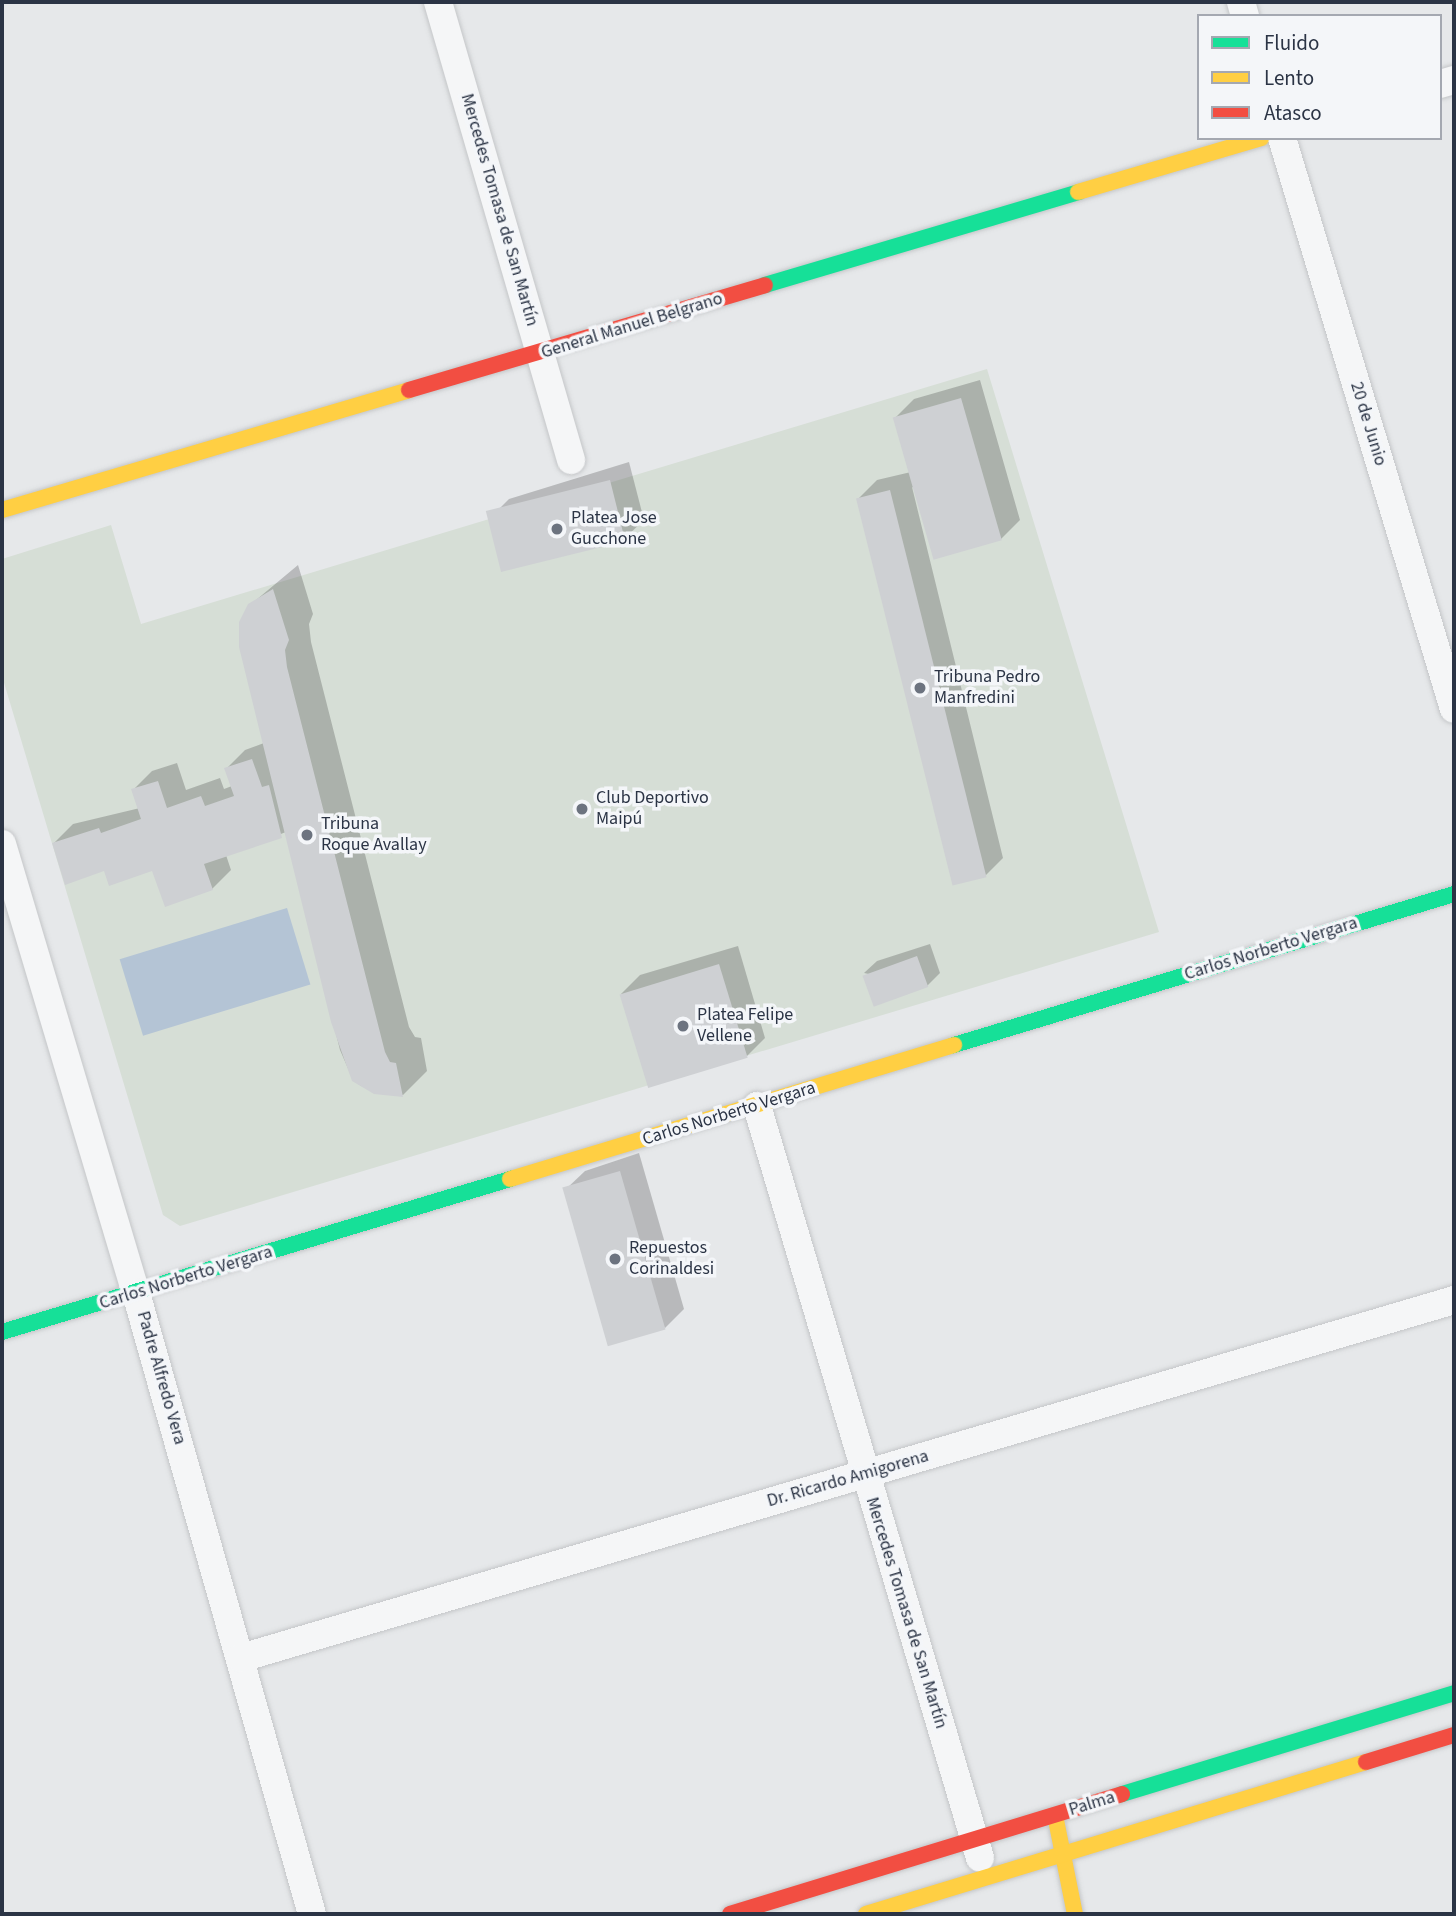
<!DOCTYPE html>
<meta charset="utf-8">
<style>
body{margin:0}
#map{position:relative;width:1456px;height:1916px;overflow:hidden;background:#e6e8ea;font-family:"Source Sans 3",sans-serif}
div>[style]{position:absolute}
.green>*{inset:0;background:#d6ded6}
.water>*{inset:0;background:#b4c4d5;transform-origin:0 0}
.shadow>*{inset:0;background:#0003}
.building>*{inset:0;background:#ced0d3;transform-origin:0 0}
.roads{filter:drop-shadow(0 0 2px #c4c6c8) drop-shadow(0 0 2px #c4c6c8)}
.street>*{height:28px;margin:-14px;padding:0 14px;transform-origin:14px;border-radius:14px;background:#f5f6f7}
.fast>*{height:16px;margin:-8px;padding:0 8px;transform-origin:8px;border-radius:8px;background:#16e098}
.slow>*{height:16px;margin:-8px;padding:0 8px;transform-origin:8px;border-radius:8px;background:#ffcf43}
.jam>*{height:16px;margin:-8px;padding:0 8px;transform-origin:8px;border-radius:8px;background:#f24e42}
.dots>*{width:19px;height:19px;translate:-50% -50%;box-sizing:border-box;border:4px solid #f4f6f9;border-radius:50%}
span{translate:-50% -50%;white-space:nowrap;text-align:center;line-height:1.15;-webkit-text-stroke:7px #f4f6f9;paint-order:stroke}
.street-label{font-size:18px;color:#2b3445}
.poi-label{font-size:18px;color:#2b3445}
.left{translate:0 -50%;text-align:left}
.frame{position:absolute;inset:0;border:4px solid #2b3445;pointer-events:none}
.legend{position:absolute;left:1197px;top:14px;width:245px;height:126px;box-sizing:border-box;background:#f4f6f9;border:2px solid #a4a8b1;margin:0;padding:9px 12px;list-style:none;font-size:21px;color:#2b3445}
.legend li{display:flex;align-items:center;gap:14px;height:35px}
.legend b{width:35px;border:2px solid #a4a8b1}
</style>
<div id="map">
<div class="green">
<i style="clip-path:polygon(987px 369px,1159px 932px,180px 1226px,163px 1215px,2px 676px,2px 559px,111px 525px,141px 624px)"></i>
</div>
<div class="water">
<i style="left:287px;top:908px;width:80px;height:175px;rotate:73deg"></i>
</div>
<div class="shadow">
<i style="clip-path:polygon(980px 380px,1020px 520px,1001px 539px,912px 487px,1003px 858px,984px 877px,858px 499px,877px 480px,911px 472px,895px 418px,914px 399px)"></i>
<i style="clip-path:polygon(629px 462px,644px 520px,624px 539px,490px 518px,509px 499px)"></i>
<i style="clip-path:polygon(298px 565px,313px 614px,309px 624px,311px 642px,409px 1027px,415px 1037px,421px 1038px,427px 1071px,403px 1095px,361px 1086px,353px 1080px,340px 1050px,286px 832px,226px 855px,231px 870px,212px 889px,154px 869px,105px 869px,54px 843px,73px 824px,140px 808px,133px 790px,152px 771px,177px 763px,186px 790px,220px 778px,224px 789px,232px 786px,226px 769px,245px 750px,264px 743px,250px 605px)"></i>
<i style="clip-path:polygon(930px 944px,940px 973px,927px 986px,864px 973px,877px 961px)"></i>
<i style="clip-path:polygon(738px 946px,765px 1038px,746px 1057px,621px 994px,640px 975px)"></i>
<i style="clip-path:polygon(639px 1153px,684px 1309px,665px 1328px,565px 1190px,585px 1171px)"></i>
</div>
<div class="building">
<i style="left:961px;top:398px;width:148px;height:71px;rotate:74deg"></i>
<i style="left:610px;top:480px;width:63px;height:128px;rotate:76deg"></i>
<i style="left:890px;top:490px;width:399px;height:35px;rotate:76deg"></i>
<i style="clip-path:polygon(273px 589px,289px 640px,285px 650px,287px 667px,385px 1052px,390px 1062px,396px 1063px,403px 1097px,374px 1094px,352px 1081px,331px 1022px,239px 647px,239px 622px,248px 604px)"></i>
<i style="clip-path:polygon(252px 759px,262px 787px,269px 785px,282px 838px,204px 864px,213px 890px,165px 907px,152px 871px,109px 886px,104px 871px,65px 885px,52px 843px,99px 828px,101px 833px,141px 819px,131px 789px,158px 781px,167px 808px,201px 796px,205px 806px,234px 796px,224px 768px)"></i>
<i style="left:917px;top:956px;width:33px;height:58px;rotate:70deg"></i>
<i style="left:719px;top:964px;width:98px;height:104px;rotate:73deg"></i>
<i style="left:620px;top:1171px;width:165px;height:60px;rotate:74deg"></i>
</div>
<div class="roads">
<div class="street">
<i style="left:438px;top:2px;width:477px;rotate:73.8deg"></i>
<i style="left:1241px;top:2px;width:15px;rotate:74deg"></i>
<i style="left:1440px;top:84px;width:15px;rotate:-16deg"></i>
<i style="left:1282px;top:138px;width:596px;rotate:73.24deg"></i>
<i style="left:2px;top:844px;width:469px;rotate:73.4deg"></i>
<i style="left:136px;top:1293px;width:645px;rotate:74.18deg"></i>
<i style="left:757px;top:1106px;width:784px;rotate:73.48deg"></i>
<i style="left:241px;top:1658px;width:1265px;rotate:-16.44deg"></i>
</div>
<div class="fast">
<i style="left:765px;top:285px;width:327px;rotate:-16.5deg"></i>
<i style="left:954px;top:1045px;width:522px;rotate:-16.8deg"></i>
<i style="left:2px;top:1332px;width:531px;rotate:-16.76deg"></i>
<i style="left:1122px;top:1794px;width:347px;rotate:-16.9deg"></i>
</div>
<div class="slow">
<i style="left:1078px;top:192px;width:191px;rotate:-16.4deg"></i>
<i style="left:2px;top:510px;width:424px;rotate:-16.4deg"></i>
<i style="left:510px;top:1179px;width:464px;rotate:-16.8deg"></i>
<i style="left:1056px;top:1820px;width:96px;rotate:78.6deg"></i>
<i style="left:866px;top:1914px;width:523px;rotate:-16.91deg"></i>
</div>
<div class="jam">
<i style="left:409px;top:390px;width:371px;rotate:-16.4deg"></i>
<i style="left:1366px;top:1762px;width:92px;rotate:-17.1deg"></i>
<i style="left:730px;top:1914px;width:410px;rotate:-17deg"></i>
</div>
</div>
<div class="dots">
<i style="left:557px;top:529px;background:#6c737f"></i>
<i style="left:920px;top:688px;background:#6c737f"></i>
<i style="left:582px;top:809px;background:#6c737f"></i>
<i style="left:307px;top:835px;background:#6c737f"></i>
<i style="left:683px;top:1026px;background:#6c737f"></i>
<i style="left:615px;top:1259px;background:#6c737f"></i>
</div>
<div class="street-label">
<span style="left:499px;top:210px;rotate:74deg">Mercedes Tomasa de San Martín</span>
<span style="left:632px;top:326px;rotate:-17deg">General Manuel Belgrano</span>
<span style="left:1368px;top:424px;rotate:73deg">20 de Junio</span>
<span style="left:1271px;top:949px;rotate:-17deg">Carlos Norberto Vergara</span>
<span style="left:729px;top:1114px;rotate:-17deg">Carlos Norberto Vergara</span>
<span style="left:186px;top:1278px;rotate:-17deg">Carlos Norberto Vergara</span>
<span style="left:161px;top:1378px;rotate:74deg">Padre Alfredo Vera</span>
<span style="left:848px;top:1479px;rotate:-16deg">Dr. Ricardo Amigorena</span>
<span style="left:906px;top:1613px;rotate:73deg">Mercedes Tomasa de San Martín</span>
<span style="left:1092px;top:1804px;rotate:-17deg">Palma</span>
</div>
<div class="poi-label">
<span class="left" style="left:571px;top:529px">Platea Jose<br>Gucchone</span>
<span class="left" style="left:934px;top:688px">Tribuna Pedro<br>Manfredini</span>
<span class="left" style="left:596px;top:809px">Club Deportivo<br>Maipú</span>
<span class="left" style="left:321px;top:835px">Tribuna<br>Roque Avallay</span>
<span class="left" style="left:697px;top:1026px">Platea Felipe<br>Vellene</span>
<span class="left" style="left:629px;top:1259px">Repuestos<br>Corinaldesi</span>
</div>
<div class="frame"></div>
<ul class="legend">
<li><b style="height:9px;background:#16e098"></b>Fluido</li>
<li><b style="height:9px;background:#ffcf43"></b>Lento</li>
<li><b style="height:9px;background:#f24e42"></b>Atasco</li>
</ul>
</div>
